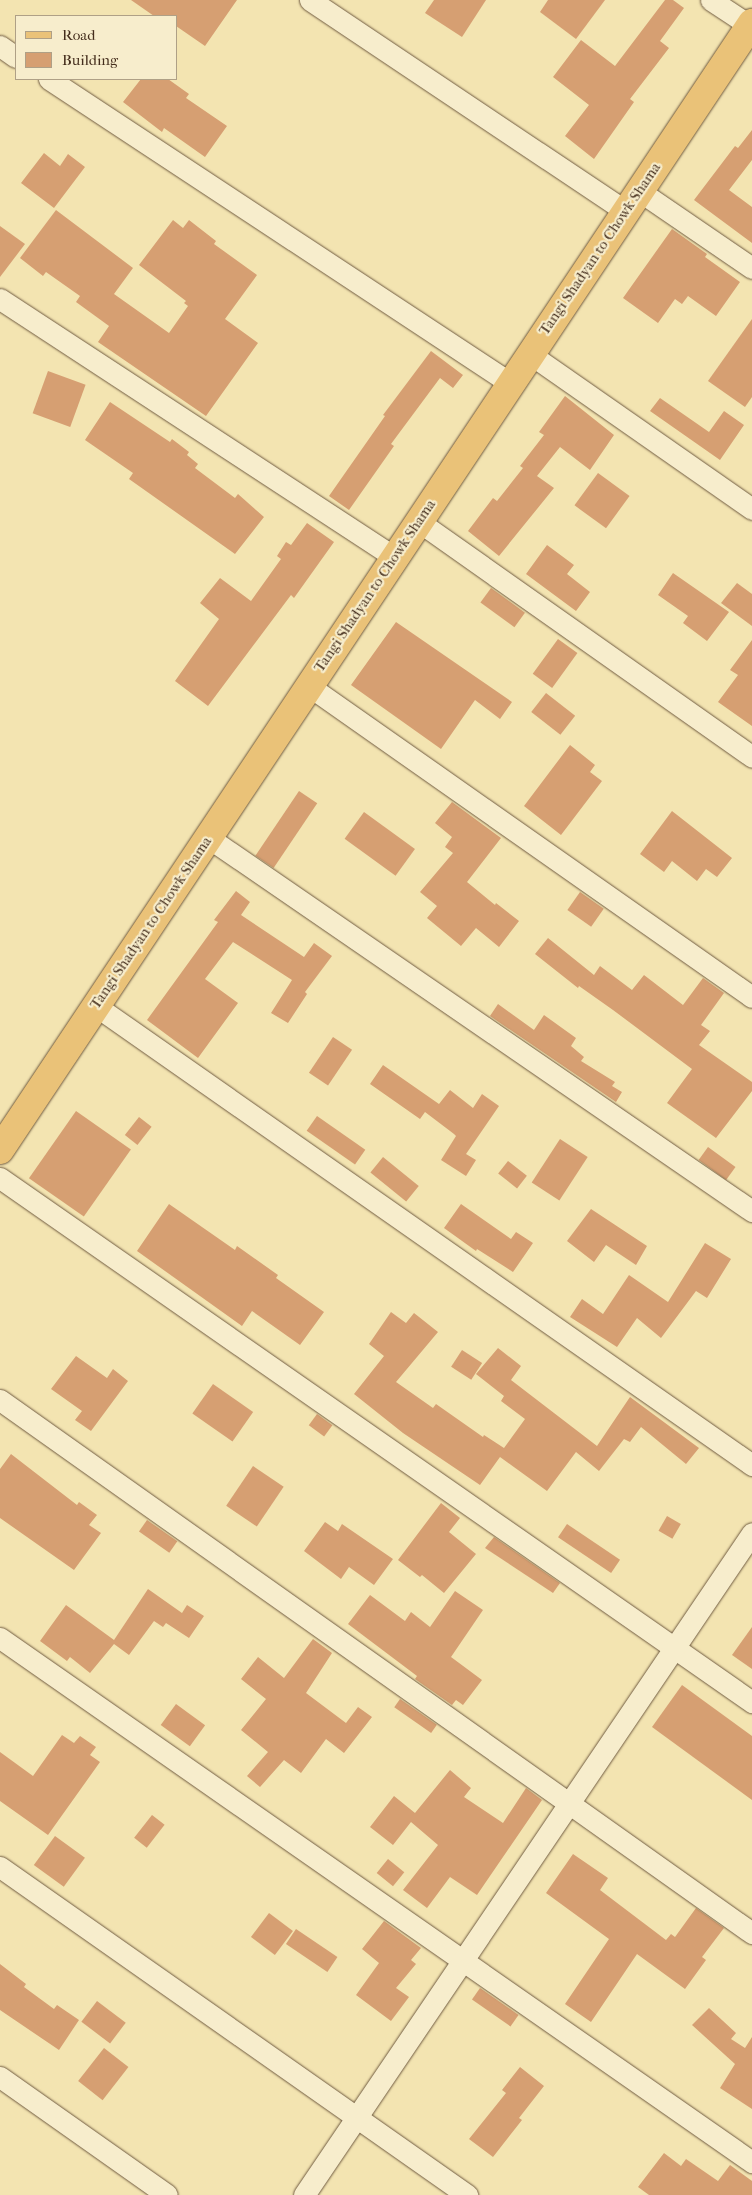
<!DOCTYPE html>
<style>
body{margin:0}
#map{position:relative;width:752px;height:2195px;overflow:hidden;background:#f3e4b1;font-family:"IM FELL French Canon",serif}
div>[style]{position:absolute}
.building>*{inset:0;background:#d69f72;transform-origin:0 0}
.roads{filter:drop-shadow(0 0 1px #705b41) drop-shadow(0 0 1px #705b41)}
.minor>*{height:21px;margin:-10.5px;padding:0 10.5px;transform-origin:10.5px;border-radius:10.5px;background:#f7edcc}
.primary>*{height:28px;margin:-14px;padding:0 14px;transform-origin:14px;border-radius:14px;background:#eac278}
span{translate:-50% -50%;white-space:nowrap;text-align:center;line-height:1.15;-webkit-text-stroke:4.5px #f7edcc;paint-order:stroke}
.street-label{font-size:15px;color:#442d1c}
.legend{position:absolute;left:15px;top:15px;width:162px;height:65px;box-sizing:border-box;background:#f7edcc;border:1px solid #afa086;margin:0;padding:6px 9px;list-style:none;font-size:15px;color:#442d1c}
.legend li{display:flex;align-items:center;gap:10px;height:25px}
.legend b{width:25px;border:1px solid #afa086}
</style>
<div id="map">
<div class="building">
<i style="clip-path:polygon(131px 0,237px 0,205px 46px,176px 26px,176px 16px,154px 16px)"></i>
<i style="clip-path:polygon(434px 0,486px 0,462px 37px,425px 13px)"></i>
<i style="clip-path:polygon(548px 0,605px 0,576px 39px,540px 12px)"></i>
<i style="clip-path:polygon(665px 0,673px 0,684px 8px,660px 41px,669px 48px,630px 99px,634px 102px,594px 159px,565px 136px,589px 105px,553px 77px,581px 40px,615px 66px)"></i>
<i style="clip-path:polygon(141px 79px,168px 79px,189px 94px,186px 98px,227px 126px,205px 157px,164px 128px,162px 132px,123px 102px)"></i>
<i style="clip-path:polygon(752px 130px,752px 160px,729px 190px,752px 207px,752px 243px,694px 200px,735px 146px,738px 148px)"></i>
<i style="clip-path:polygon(44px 153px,60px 166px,68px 154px,85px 167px,54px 208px,21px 183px)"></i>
<i style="clip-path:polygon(56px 210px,133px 268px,114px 294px,169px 333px,188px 306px,184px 303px,186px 301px,139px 265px,173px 220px,183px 228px,189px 220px,216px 241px,214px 244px,257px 275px,225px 319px,258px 343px,206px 416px,98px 342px,109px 326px,76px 302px,80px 296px,46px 272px,43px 276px,20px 258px)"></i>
<i style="clip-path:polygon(0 226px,25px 244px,0 277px)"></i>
<i style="clip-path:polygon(672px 229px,707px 254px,705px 257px,740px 282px,716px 316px,688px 296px,682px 304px,675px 299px,658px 323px,623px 298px)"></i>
<i style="clip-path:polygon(752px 319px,752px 397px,745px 407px,708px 381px)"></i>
<i style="clip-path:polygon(431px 351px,463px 375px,453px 388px,440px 378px,391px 444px,394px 446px,349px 510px,329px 496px,385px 416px,383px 415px)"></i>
<i style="left:48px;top:371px;width:40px;height:45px;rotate:20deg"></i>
<i style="clip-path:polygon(565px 396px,614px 435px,590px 470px,560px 447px,537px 476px,554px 488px,499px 556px,468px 531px,493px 498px,497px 501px,523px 468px,520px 466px,544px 435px,539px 432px)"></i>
<i style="clip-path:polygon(660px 398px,709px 432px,724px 411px,744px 425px,720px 460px,650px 411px)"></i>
<i style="clip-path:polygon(110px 402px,170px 442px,172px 439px,189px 452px,187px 455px,198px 464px,195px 468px,235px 498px,238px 494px,264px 517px,235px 554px,129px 479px,133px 473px,85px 440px)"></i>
<i style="left:598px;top:473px;width:39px;height:40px;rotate:36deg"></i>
<i style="clip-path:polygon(307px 523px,334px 542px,294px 598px,291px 595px,208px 706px,175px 681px,219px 619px,200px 603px,220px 578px,251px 601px,281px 559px,277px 556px,286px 542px,291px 545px)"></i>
<i style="clip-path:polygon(547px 545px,574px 565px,567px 574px,590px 592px,576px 611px,526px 574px)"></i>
<i style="clip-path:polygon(673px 573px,729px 612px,707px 641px,683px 623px,688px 616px,658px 595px)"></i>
<i style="clip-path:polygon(737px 583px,752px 594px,752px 626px,721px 603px)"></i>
<i style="left:491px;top:588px;width:42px;height:18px;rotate:36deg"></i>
<i style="clip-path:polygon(396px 622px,512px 702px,500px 719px,475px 700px,441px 749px,351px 685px)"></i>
<i style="left:558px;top:639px;width:24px;height:43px;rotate:36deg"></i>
<i style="clip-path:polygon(752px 640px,752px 726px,718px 702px,738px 675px,730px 670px)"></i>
<i style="left:546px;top:693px;width:37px;height:24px;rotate:38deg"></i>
<i style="clip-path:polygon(570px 745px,595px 765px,590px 772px,602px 781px,561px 835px,524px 806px)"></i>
<i style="left:299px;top:791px;width:22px;height:78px;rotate:34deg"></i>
<i style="clip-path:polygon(452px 802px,501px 838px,467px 882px,495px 905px,496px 903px,519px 921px,499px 947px,476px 928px,461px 946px,427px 918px,437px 906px,420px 892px,453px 853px,445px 847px,452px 837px,435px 823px)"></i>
<i style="clip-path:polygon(672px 811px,732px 858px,717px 877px,706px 869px,697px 881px,672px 861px,664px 872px,640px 854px)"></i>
<i style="left:364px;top:812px;width:63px;height:33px;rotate:36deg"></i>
<i style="clip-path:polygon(236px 891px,250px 902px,241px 915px,304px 957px,314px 943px,332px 956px,305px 992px,307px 994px,288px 1023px,271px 1013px,292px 980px,233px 942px,205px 979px,238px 1003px,198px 1058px,147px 1020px,218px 922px,214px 920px)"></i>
<i style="left:580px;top:892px;width:29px;height:22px;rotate:35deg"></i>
<i style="clip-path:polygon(548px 938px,594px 975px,600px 966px,632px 990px,644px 975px,683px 1005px,703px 978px,724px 993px,701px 1025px,710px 1031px,699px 1045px,752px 1082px,752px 1091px,716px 1138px,667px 1103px,692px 1069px,613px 1010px,579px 986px,578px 988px,535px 954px)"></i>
<i style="clip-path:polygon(498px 1004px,534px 1030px,544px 1015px,576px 1038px,571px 1046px,584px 1057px,581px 1061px,615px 1082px,612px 1086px,622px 1092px,616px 1102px,490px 1016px)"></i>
<i style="left:333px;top:1037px;width:23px;height:43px;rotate:34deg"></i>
<i style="clip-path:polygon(383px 1065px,439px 1104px,450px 1090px,473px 1108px,482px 1094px,499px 1106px,466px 1154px,476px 1160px,466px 1176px,441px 1160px,456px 1136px,454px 1134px,425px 1112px,420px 1119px,370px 1084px)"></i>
<i style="left:76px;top:1111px;width:67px;height:82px;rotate:35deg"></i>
<i style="left:317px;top:1116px;width:59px;height:18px;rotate:35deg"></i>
<i style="left:139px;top:1117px;width:16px;height:23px;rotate:38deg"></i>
<i style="left:560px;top:1139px;width:33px;height:52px;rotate:33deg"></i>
<i style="left:708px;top:1147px;width:34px;height:16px;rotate:36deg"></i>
<i style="left:383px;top:1157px;width:46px;height:20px;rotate:39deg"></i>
<i style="left:508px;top:1161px;width:24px;height:16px;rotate:38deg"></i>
<i style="clip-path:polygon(169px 1204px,235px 1250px,237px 1246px,278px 1275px,276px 1278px,324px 1312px,300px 1345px,252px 1311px,242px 1326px,137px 1251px)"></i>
<i style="clip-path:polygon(461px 1204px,511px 1239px,516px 1232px,533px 1243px,513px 1272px,477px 1249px,476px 1251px,444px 1228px)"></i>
<i style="clip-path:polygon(591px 1209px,647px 1246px,636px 1265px,606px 1245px,594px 1262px,567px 1241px)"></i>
<i style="clip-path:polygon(705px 1243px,731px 1259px,707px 1298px,696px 1291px,661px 1338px,637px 1318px,617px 1347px,570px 1317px,582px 1299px,603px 1314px,629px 1275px,668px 1302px)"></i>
<i style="clip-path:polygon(391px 1312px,406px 1323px,414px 1313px,438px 1332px,396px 1382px,433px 1408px,436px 1404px,483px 1437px,484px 1435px,504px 1448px,525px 1419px,501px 1401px,504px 1396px,476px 1374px,498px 1348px,521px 1366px,511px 1380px,597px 1446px,630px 1397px,699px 1448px,686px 1464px,641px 1427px,630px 1442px,624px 1439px,599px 1471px,576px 1452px,547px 1491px,500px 1457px,480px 1485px,403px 1433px,354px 1394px,384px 1356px,369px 1344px)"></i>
<i style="left:462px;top:1350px;width:24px;height:20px;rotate:33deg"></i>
<i style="clip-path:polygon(76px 1356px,107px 1378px,113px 1369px,128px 1381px,91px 1431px,75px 1420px,82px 1411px,51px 1389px)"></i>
<i style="left:213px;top:1384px;width:49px;height:36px;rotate:35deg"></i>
<i style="left:317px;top:1414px;width:19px;height:14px;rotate:36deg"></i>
<i style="clip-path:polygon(11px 1454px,77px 1505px,79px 1502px,97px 1515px,89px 1525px,101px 1533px,74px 1570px,0 1518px,0 1469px)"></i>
<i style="left:253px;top:1466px;width:37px;height:48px;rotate:34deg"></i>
<i style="clip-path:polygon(441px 1503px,460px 1518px,449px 1532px,476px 1554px,444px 1593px,422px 1575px,420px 1577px,398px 1560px)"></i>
<i style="left:667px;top:1516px;width:16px;height:17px;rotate:30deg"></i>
<i style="left:147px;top:1520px;width:37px;height:14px;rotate:35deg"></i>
<i style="clip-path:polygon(325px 1522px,338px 1531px,342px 1524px,393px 1559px,374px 1585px,349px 1567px,341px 1579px,304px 1551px)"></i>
<i style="left:567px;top:1524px;width:64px;height:16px;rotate:34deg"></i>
<i style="clip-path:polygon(494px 1537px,560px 1583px,553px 1593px,485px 1548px)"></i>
<i style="clip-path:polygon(148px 1589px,182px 1613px,187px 1605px,204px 1616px,189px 1638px,166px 1623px,163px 1627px,154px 1621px,129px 1655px,114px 1644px,90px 1673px,70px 1657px,67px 1661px,40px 1641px,66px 1605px,114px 1640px)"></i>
<i style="clip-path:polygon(455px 1591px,483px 1610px,451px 1657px,482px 1680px,463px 1705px,456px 1700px,452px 1705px,415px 1679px,417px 1676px,348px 1624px,370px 1595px,405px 1621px,411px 1612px,430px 1627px)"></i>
<i style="clip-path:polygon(752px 1627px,752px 1669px,732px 1655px)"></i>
<i style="clip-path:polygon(313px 1639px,332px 1653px,306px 1693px,346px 1723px,358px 1707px,372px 1717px,344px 1753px,326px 1739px,301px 1773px,284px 1760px,260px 1787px,247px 1776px,268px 1752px,241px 1730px,266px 1699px,241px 1679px,258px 1657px,284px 1678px)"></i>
<i style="clip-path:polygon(682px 1685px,752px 1736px,752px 1800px,652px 1727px)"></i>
<i style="left:400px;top:1699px;width:45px;height:10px;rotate:35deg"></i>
<i style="left:176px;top:1704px;width:36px;height:26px;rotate:36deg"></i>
<i style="clip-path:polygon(62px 1735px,74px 1743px,80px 1736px,96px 1747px,90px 1755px,100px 1762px,48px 1835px,0 1801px,0 1752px,33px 1776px)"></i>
<i style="clip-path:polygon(450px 1770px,471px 1788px,464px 1797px,503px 1823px,526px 1788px,542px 1800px,477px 1895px,450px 1877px,427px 1908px,403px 1890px,438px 1845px,411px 1822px,393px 1845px,370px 1827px,394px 1796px,415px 1813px)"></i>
<i style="left:152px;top:1815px;width:16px;height:29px;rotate:38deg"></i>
<i style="left:55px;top:1836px;width:37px;height:36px;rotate:36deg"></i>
<i style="clip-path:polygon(573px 1854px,608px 1878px,600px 1890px,666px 1940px,671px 1934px,675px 1937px,696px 1908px,724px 1928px,702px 1957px,706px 1960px,685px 1989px,637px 1954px,591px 2022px,565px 2004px,609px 1939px,546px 1893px)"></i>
<i style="left:388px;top:1859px;width:21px;height:18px;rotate:39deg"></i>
<i style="left:269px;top:1913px;width:30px;height:30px;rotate:37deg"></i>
<i style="clip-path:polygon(384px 1921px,421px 1948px,411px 1960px,416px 1964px,396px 1988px,409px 1997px,391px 2021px,356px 1995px,379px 1963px,362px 1949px)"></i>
<i style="left:296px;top:1929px;width:50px;height:18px;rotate:34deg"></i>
<i style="clip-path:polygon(0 1964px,26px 1984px,24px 1987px,54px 2009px,57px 2005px,79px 2020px,59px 2050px,0 2010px)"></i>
<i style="left:480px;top:1988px;width:47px;height:14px;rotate:35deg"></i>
<i style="left:97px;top:2001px;width:36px;height:26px;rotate:37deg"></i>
<i style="clip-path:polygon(709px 2008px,736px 2033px,731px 2039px,745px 2048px,752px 2037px,752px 2109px,720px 2088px,735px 2064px,692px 2025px)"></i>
<i style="left:104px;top:2048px;width:31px;height:42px;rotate:38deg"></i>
<i style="clip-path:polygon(520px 2067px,544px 2086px,519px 2118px,522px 2120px,493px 2157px,469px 2139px,506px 2093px,502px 2090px)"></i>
<i style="clip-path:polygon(664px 2153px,681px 2166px,686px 2159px,718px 2181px,730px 2165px,752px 2181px,752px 2195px,649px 2195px,638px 2187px)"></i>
</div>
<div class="roads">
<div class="minor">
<i style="left:310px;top:0;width:379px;rotate:33.8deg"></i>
<i style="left:711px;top:0;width:49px;rotate:33.4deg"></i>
<i style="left:0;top:46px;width:19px;rotate:35deg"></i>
<i style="left:49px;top:79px;width:552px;rotate:33.4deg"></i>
<i style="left:638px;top:190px;width:138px;rotate:34.4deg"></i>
<i style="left:0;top:299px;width:472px;rotate:33.2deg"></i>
<i style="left:530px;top:354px;width:271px;rotate:34.9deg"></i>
<i style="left:418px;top:521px;width:409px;rotate:35.2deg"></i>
<i style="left:309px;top:686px;width:541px;rotate:35.07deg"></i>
<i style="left:209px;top:838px;width:659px;rotate:34.49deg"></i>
<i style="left:96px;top:1006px;width:801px;rotate:34.98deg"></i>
<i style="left:0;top:1178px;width:917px;rotate:34.87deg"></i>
<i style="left:0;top:1400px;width:922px;rotate:35.33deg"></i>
<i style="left:0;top:1638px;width:917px;rotate:34.87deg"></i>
<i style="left:0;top:1867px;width:571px;rotate:35.08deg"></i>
<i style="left:0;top:2077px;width:204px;rotate:35.2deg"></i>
<i style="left:304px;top:2195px;width:799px;rotate:-55.91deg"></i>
</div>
<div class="primary">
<i style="left:0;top:1150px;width:1355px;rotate:-56.29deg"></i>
</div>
</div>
<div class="street-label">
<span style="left:600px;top:249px;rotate:-56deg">Tangi Shadyan to Chowk Shama</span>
<span style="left:375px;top:586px;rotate:-56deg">Tangi Shadyan to Chowk Shama</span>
<span style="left:151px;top:923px;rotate:-56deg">Tangi Shadyan to Chowk Shama</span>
</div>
<ul class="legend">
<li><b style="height:6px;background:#eac278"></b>Road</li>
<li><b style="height:14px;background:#d69f72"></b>Building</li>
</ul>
</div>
